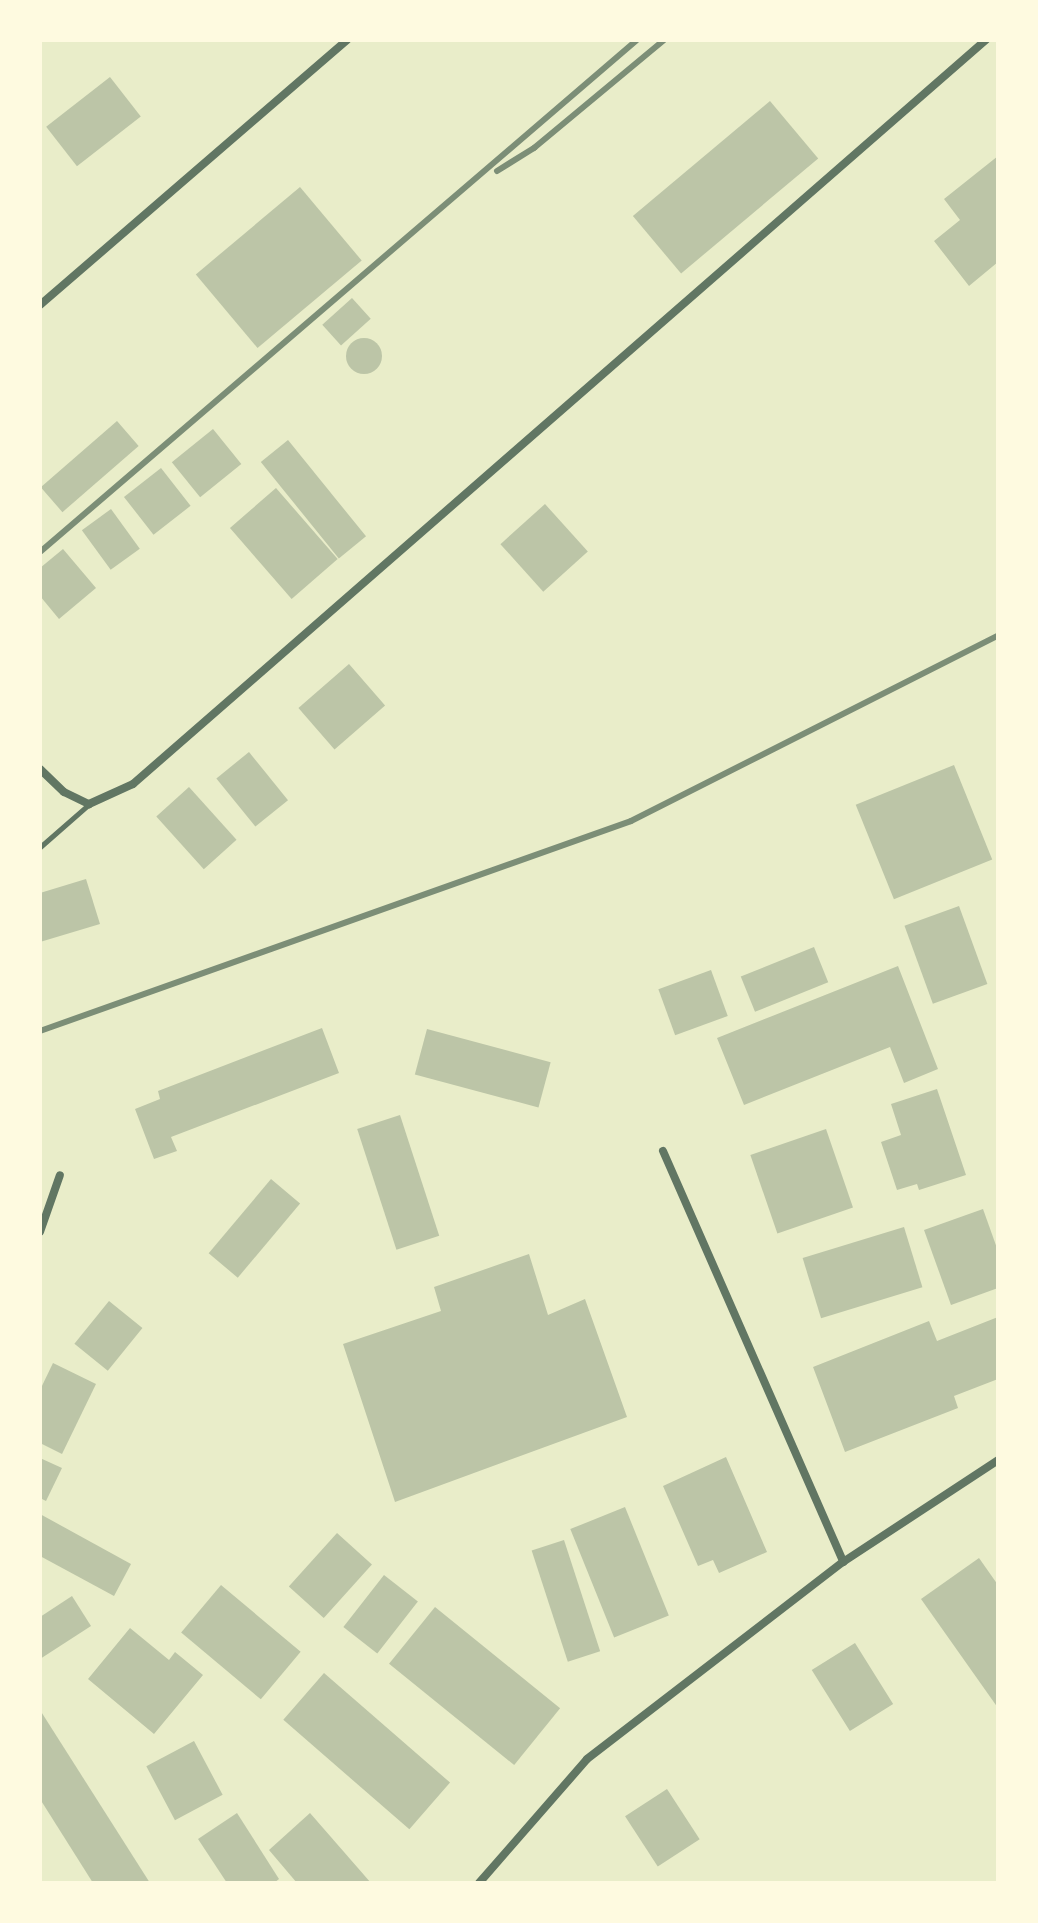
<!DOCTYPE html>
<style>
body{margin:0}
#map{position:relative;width:1038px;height:1923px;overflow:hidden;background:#e9edc9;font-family:"Public Sans",sans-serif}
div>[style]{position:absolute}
.building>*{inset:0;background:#bcc5a7;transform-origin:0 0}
.round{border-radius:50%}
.service>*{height:5px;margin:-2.5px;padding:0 2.5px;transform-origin:2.5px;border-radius:2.5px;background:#617663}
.minor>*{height:8px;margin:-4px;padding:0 4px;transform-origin:4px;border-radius:4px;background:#617663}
.rail>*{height:6px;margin:-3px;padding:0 3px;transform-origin:3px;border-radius:3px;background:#7c8e77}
span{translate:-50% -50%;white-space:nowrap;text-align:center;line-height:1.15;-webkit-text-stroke:8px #fefae0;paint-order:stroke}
.frame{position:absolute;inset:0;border:42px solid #fefae0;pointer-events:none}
</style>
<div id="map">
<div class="building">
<i style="left:110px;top:77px;width:50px;height:81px;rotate:52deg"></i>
<i style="left:770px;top:101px;width:75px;height:179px;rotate:50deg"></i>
<i style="clip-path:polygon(998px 156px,998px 262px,969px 286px,934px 241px,960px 220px,944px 199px)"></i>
<i style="left:300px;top:187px;width:96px;height:136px;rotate:50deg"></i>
<i style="left:352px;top:298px;width:28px;height:40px;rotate:48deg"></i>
<i class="round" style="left:346px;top:338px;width:36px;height:36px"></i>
<i style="left:117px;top:421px;width:33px;height:101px;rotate:49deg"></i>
<i style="left:213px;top:429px;width:45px;height:53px;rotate:51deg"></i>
<i style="left:288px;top:440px;width:124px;height:35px;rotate:51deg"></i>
<i style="left:161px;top:468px;width:48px;height:47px;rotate:52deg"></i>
<i style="left:276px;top:488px;width:94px;height:61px;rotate:49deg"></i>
<i style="left:545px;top:504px;width:64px;height:60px;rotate:48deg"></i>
<i style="left:111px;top:509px;width:49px;height:36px;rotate:54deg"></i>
<i style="clip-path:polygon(63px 549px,96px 588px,59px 619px,40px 596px,40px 568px)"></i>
<i style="left:349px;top:664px;width:55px;height:67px;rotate:49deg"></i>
<i style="left:249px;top:752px;width:62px;height:42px;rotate:51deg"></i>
<i style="left:954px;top:765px;width:102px;height:106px;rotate:68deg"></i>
<i style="left:189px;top:787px;width:71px;height:44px;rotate:48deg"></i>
<i style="clip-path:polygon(86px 879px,100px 924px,40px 942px,40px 893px)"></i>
<i style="left:959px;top:906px;width:83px;height:58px;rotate:70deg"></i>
<i style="left:814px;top:947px;width:38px;height:79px;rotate:68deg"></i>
<i style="clip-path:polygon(898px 966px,938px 1069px,904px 1083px,890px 1047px,744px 1105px,717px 1038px)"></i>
<i style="left:711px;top:970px;width:49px;height:56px;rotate:70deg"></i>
<i style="clip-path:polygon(322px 1028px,339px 1073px,171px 1137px,177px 1151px,154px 1159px,135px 1109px,160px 1099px,158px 1091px)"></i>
<i style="left:427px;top:1029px;width:128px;height:47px;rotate:15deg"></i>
<i style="clip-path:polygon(937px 1089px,966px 1175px,919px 1190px,917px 1184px,897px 1190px,881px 1142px,901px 1135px,891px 1104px)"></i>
<i style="left:400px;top:1115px;width:127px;height:45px;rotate:72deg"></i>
<i style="left:826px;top:1129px;width:83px;height:80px;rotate:71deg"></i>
<i style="left:271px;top:1179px;width:38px;height:97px;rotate:40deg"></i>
<i style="clip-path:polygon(983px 1209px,998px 1251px,998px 1288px,951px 1305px,924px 1230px)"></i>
<i style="left:904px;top:1227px;width:63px;height:106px;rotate:73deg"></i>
<i style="clip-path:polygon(529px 1254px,548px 1315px,585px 1299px,627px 1417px,395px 1502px,343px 1344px,441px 1311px,434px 1287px)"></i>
<i style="left:109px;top:1301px;width:43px;height:55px;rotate:39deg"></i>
<i style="clip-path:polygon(998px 1317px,998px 1379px,954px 1396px,958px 1408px,845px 1452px,813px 1367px,929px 1321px,937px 1341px)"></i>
<i style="clip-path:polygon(53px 1363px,96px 1384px,62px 1454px,40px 1443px,40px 1390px)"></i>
<i style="clip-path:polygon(726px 1457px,767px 1552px,719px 1573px,713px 1560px,698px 1566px,663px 1486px)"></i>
<i style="clip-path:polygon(40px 1458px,62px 1468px,46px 1501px,40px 1498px)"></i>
<i style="left:625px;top:1507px;width:117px;height:59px;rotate:68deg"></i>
<i style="clip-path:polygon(40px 1514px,131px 1564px,114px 1596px,40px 1556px)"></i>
<i style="left:337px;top:1533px;width:47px;height:72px;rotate:42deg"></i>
<i style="left:564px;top:1540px;width:117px;height:34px;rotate:72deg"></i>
<i style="clip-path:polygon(979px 1558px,998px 1585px,998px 1708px,921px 1599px)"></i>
<i style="left:384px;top:1575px;width:43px;height:66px;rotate:38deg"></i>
<i style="left:221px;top:1585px;width:104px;height:62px;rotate:40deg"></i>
<i style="clip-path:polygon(72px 1596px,91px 1626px,40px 1659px,40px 1617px)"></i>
<i style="left:435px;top:1607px;width:161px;height:73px;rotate:39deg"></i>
<i style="clip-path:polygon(130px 1628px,169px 1660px,175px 1652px,203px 1675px,154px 1734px,88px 1679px)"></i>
<i style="left:855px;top:1643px;width:72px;height:51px;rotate:58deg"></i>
<i style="left:324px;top:1673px;width:167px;height:62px;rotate:41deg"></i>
<i style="clip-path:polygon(40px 1710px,150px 1883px,93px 1883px,40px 1799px)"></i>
<i style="left:194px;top:1741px;width:61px;height:54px;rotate:62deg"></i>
<i style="left:667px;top:1789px;width:60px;height:50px;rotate:57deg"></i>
<i style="clip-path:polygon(237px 1813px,279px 1879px,274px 1883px,227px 1883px,198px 1839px)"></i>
<i style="clip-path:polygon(310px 1813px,371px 1883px,297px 1883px,269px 1850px)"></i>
</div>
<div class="service">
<i style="left:40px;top:847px;width:64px;rotate:-41.2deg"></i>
</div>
<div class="minor">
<i style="left:40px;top:305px;width:406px;rotate:-40.8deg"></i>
<i style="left:40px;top:769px;width:33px;rotate:44deg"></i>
<i style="left:64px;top:792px;width:28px;rotate:26deg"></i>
<i style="left:89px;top:804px;width:48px;rotate:-24.4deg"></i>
<i style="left:133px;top:784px;width:1132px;rotate:-41.1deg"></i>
<i style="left:663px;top:1151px;width:449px;rotate:66.3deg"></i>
<i style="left:40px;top:1232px;width:60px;rotate:-70.7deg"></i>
<i style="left:479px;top:1883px;width:164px;rotate:-48.9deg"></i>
<i style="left:587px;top:1759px;width:323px;rotate:-37.6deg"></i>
<i style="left:843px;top:1562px;width:186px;rotate:-33.3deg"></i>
</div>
<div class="rail">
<i style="left:497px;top:171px;width:44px;rotate:-31.9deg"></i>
<i style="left:534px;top:148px;width:169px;rotate:-39.7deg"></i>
<i style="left:40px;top:552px;width:786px;rotate:-40.62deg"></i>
<i style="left:40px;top:1031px;width:627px;rotate:-19.56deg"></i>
<i style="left:631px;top:821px;width:411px;rotate:-26.8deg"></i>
</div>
<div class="frame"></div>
</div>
